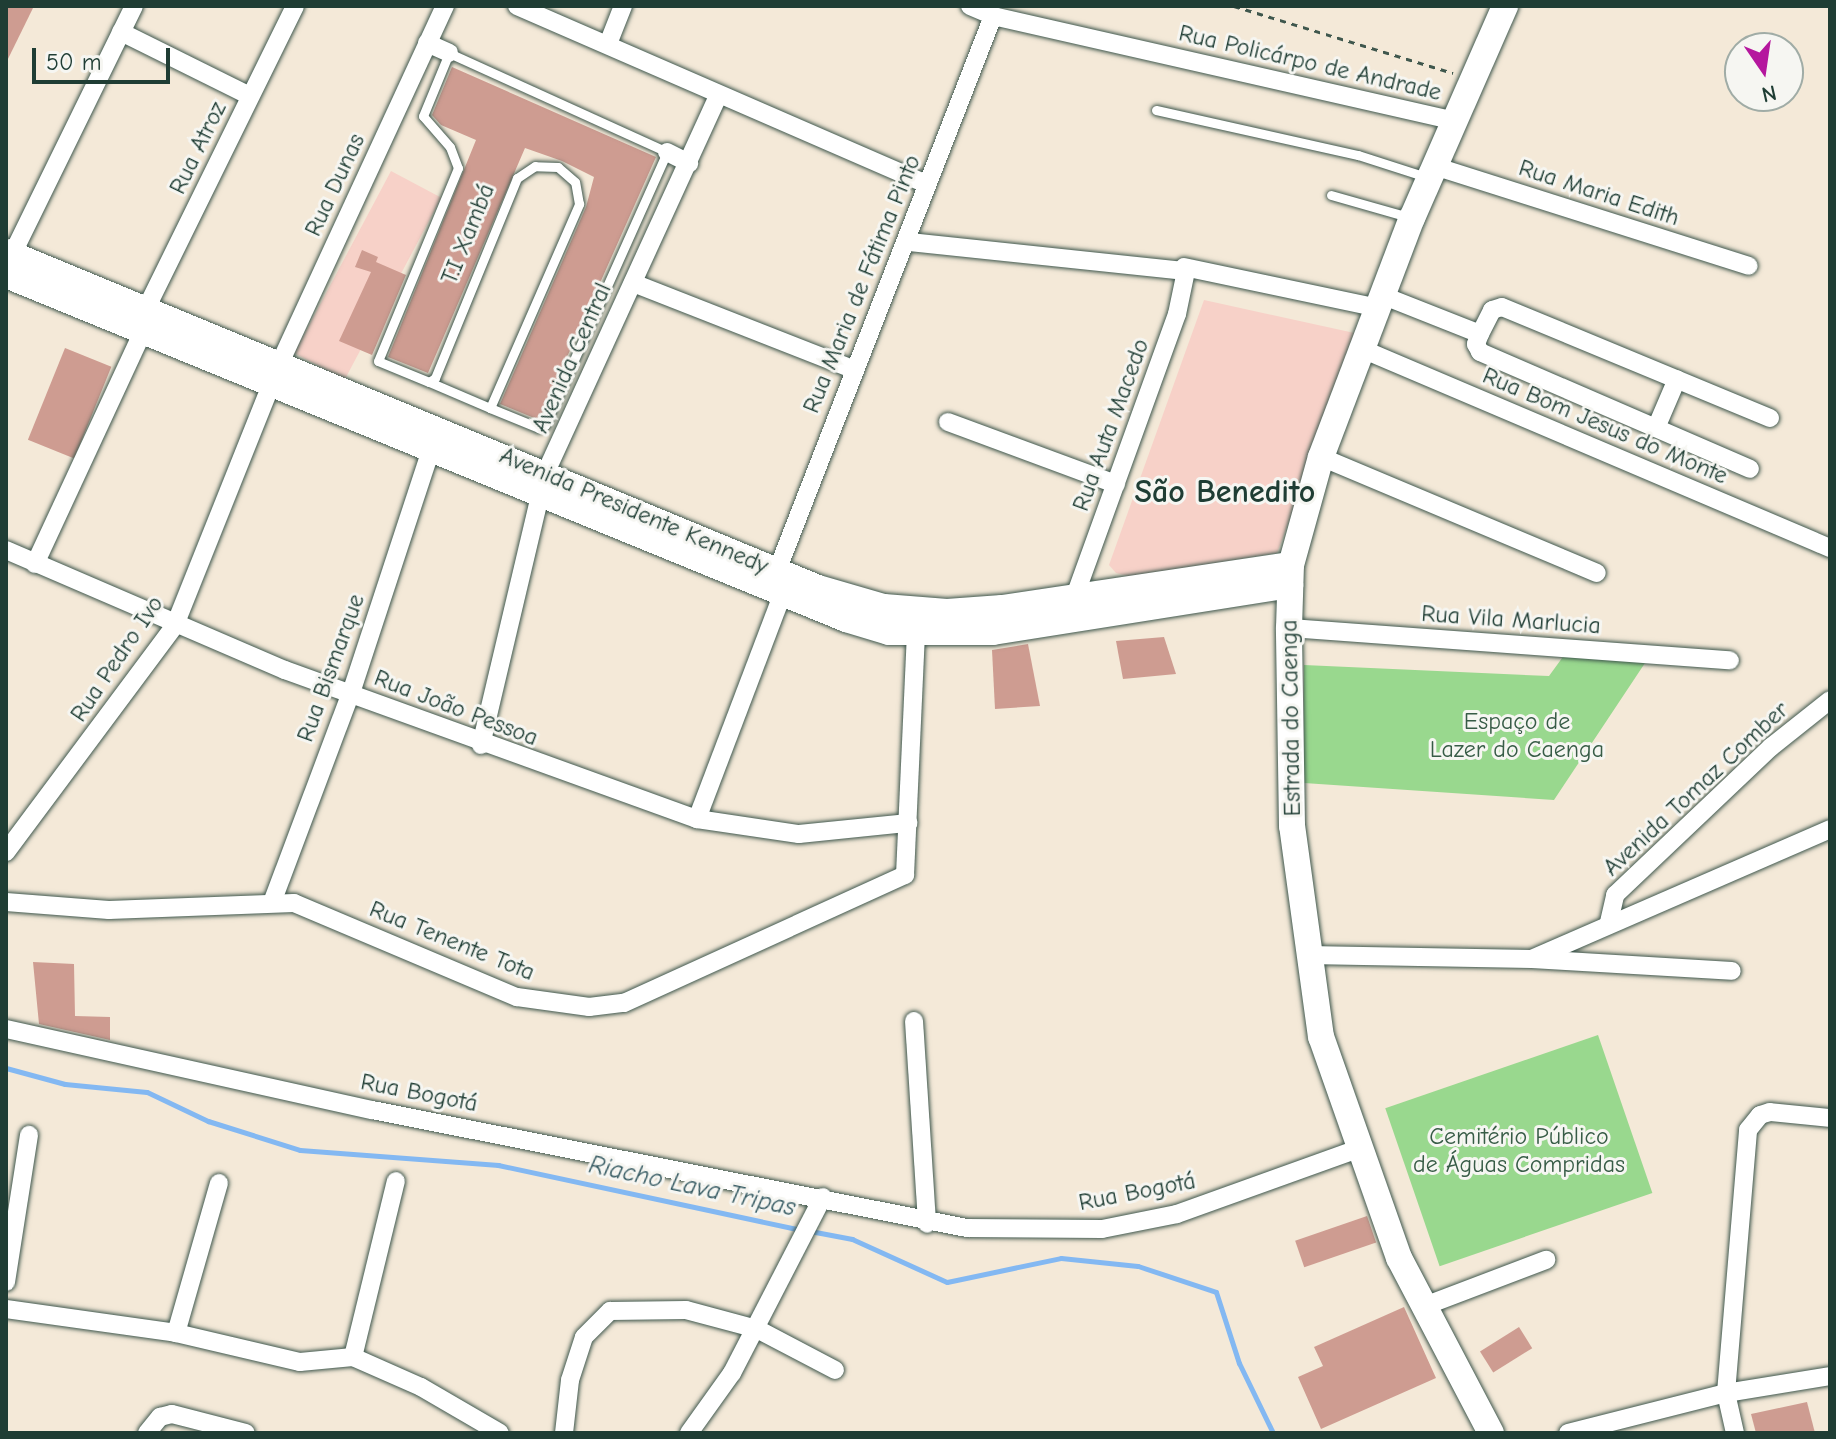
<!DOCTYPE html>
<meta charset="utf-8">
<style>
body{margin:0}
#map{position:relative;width:1836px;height:1439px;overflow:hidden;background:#f4e9d8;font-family:"Comic Neue",sans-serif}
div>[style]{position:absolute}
.built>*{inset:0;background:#f7d1c8;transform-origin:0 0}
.green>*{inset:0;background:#99d88e;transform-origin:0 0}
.stream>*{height:5px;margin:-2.5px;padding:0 2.5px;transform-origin:2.5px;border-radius:2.5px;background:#83b8f2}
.building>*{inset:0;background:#ce9c91;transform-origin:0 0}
.path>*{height:3px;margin-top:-1.5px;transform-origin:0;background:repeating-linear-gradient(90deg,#3f574d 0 6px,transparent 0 12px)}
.roads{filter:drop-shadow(0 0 2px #3f574d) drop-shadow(0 0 2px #3f574d)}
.lane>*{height:9px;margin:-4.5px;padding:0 4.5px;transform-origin:4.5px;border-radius:4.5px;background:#fff}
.street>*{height:18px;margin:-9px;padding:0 9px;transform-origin:9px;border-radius:9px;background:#fff}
.secondary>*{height:26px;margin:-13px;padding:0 13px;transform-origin:13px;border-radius:13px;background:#fff}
span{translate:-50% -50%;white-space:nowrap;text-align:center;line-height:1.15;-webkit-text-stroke:6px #f6f6f2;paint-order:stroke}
.street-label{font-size:24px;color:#1f3d34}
.park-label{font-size:24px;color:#375c46}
.water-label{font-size:26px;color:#385c64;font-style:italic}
.district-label{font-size:32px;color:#1f3d34;font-weight:700}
.frame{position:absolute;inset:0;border:8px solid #1f3d34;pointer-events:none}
.north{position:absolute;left:1724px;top:32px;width:80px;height:80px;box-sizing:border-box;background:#f6f6f2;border:2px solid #a0aca6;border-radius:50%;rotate:167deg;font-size:22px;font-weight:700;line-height:32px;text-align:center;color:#1f3d34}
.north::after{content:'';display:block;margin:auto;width:28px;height:36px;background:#b5179e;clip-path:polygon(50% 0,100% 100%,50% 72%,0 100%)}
.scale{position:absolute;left:32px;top:48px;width:138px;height:36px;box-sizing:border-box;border:4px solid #1f3d34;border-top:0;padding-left:10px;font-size:24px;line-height:28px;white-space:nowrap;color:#1f3d34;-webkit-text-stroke:6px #f6f6f2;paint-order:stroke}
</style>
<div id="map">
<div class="built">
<i style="left:391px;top:171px;width:57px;height:206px;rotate:28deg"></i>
<i style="clip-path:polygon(1204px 300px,1359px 334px,1277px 553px,1132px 577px,1116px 573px,1109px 565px)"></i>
</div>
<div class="green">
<i style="clip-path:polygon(1565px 654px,1647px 660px,1554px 800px,1304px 783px,1304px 665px,1549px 676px)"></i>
<i style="left:1598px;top:1035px;width:167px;height:225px;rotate:71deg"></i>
</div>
<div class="stream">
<i style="left:6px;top:1068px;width:61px;rotate:15.2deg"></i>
<i style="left:65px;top:1084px;width:82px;rotate:5.6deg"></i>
<i style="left:147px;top:1092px;width:68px;rotate:25.4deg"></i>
<i style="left:208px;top:1121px;width:96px;rotate:17.5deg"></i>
<i style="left:300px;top:1150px;width:199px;rotate:4.3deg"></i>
<i style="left:498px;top:1165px;width:309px;rotate:12.1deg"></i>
<i style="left:810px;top:1231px;width:43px;rotate:10.8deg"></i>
<i style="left:852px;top:1239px;width:104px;rotate:24.4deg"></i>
<i style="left:947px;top:1282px;width:116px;rotate:-11.9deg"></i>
<i style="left:1061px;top:1258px;width:77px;rotate:5.9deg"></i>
<i style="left:1138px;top:1266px;width:82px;rotate:18.4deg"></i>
<i style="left:1216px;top:1292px;width:75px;rotate:72.1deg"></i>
<i style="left:1239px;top:1363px;width:78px;rotate:64.1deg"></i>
</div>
<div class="building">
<i style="clip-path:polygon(6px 6px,34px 6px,6px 63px)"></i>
<i style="clip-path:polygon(452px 67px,656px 157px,539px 420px,500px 404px,586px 207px,594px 177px,562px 161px,525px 148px,428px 373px,388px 357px,476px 140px,441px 125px,432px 115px)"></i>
<i style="clip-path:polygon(362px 250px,378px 257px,376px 262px,406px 275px,372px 355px,339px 341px,371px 272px,355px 267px)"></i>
<i style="left:65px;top:348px;width:50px;height:99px;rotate:22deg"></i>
<i style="clip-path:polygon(1164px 637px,1176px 674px,1123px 679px,1116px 641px)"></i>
<i style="clip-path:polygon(1028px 644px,1040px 706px,995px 709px,992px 650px)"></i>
<i style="clip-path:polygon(33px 962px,74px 964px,75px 1016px,110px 1017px,110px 1040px,39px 1024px)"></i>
<i style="left:1367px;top:1216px;width:28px;height:76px;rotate:71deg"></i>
<i style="clip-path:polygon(1404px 1307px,1436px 1378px,1321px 1429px,1298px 1377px,1323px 1366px,1314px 1347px)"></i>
<i style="left:1519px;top:1327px;width:25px;height:46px;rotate:58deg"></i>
<i style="clip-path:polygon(1807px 1402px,1815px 1433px,1756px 1433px,1751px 1414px)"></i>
</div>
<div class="path">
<i style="left:1234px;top:6px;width:229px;rotate:17deg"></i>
</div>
<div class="roads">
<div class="lane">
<i style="left:449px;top:53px;width:239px;rotate:24.4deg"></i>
<i style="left:667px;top:152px;width:299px;rotate:114.1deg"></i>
<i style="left:545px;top:425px;width:7px;rotate:153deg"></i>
<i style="left:539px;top:428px;width:53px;rotate:-157.8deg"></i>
<i style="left:490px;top:408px;width:223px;rotate:-66.4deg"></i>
<i style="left:579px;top:204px;width:22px;rotate:-100deg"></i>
<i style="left:575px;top:182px;width:23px;rotate:-139deg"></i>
<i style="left:558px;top:167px;width:23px;rotate:-178deg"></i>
<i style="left:535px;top:166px;width:22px;rotate:146deg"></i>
<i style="left:517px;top:178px;width:216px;rotate:112.3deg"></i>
<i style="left:435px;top:378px;width:7px;rotate:146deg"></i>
<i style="left:429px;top:382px;width:55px;rotate:-157.6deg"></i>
<i style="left:378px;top:361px;width:209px;rotate:-67.5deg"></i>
<i style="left:458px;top:168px;width:22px;rotate:-111deg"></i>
<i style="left:450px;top:147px;width:41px;rotate:-131.1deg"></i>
<i style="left:423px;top:116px;width:68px;rotate:-67.6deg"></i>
<i style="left:1156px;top:110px;width:207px;rotate:12.6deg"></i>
<i style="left:1358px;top:155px;width:71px;rotate:17.9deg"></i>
<i style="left:1331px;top:195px;width:80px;rotate:15.9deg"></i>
<i style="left:429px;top:382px;width:66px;rotate:23.1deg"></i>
</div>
<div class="street">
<i style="left:517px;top:6px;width:447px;rotate:23.5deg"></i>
<i style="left:970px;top:6px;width:25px;rotate:23deg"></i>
<i style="left:993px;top:16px;width:473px;rotate:12.8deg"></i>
<i style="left:121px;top:32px;width:144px;rotate:26.4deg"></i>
<i style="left:427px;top:43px;width:24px;rotate:24deg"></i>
<i style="left:608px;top:44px;width:41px;rotate:-68.5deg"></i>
<i style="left:667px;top:152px;width:25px;rotate:27deg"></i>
<i style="left:1434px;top:166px;width:330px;rotate:17.6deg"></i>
<i style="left:909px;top:242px;width:279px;rotate:6deg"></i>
<i style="left:1186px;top:271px;width:44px;rotate:101.8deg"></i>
<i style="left:1177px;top:314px;width:302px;rotate:109.9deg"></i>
<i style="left:12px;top:255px;width:277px;rotate:-63.9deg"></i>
<i style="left:1184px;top:267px;width:199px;rotate:11.9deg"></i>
<i style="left:633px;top:283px;width:236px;rotate:21.4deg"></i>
<i style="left:1384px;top:296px;width:103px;rotate:21.6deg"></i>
<i style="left:1480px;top:334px;width:27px;rotate:-63deg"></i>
<i style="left:1492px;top:310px;width:10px;rotate:-17deg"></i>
<i style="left:1502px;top:307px;width:290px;rotate:22.5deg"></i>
<i style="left:145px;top:311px;width:340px;rotate:-63.8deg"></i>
<i style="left:1480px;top:334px;width:11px;rotate:112deg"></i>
<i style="left:1476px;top:344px;width:9px;rotate:63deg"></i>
<i style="left:1480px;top:352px;width:294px;rotate:23.4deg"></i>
<i style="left:1362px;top:349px;width:509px;rotate:23.04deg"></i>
<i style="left:948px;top:422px;width:179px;rotate:20.3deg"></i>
<i style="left:1656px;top:428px;width:53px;rotate:-66.8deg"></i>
<i style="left:1321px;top:457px;width:299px;rotate:22.8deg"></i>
<i style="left:6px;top:550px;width:304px;rotate:23.3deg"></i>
<i style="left:285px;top:670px;width:438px;rotate:19.9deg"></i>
<i style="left:697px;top:819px;width:103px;rotate:8.4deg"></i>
<i style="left:799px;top:834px;width:110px;rotate:-5.8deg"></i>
<i style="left:35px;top:564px;width:255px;rotate:-65.1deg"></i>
<i style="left:777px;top:571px;width:596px;rotate:-68.73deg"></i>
<i style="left:1289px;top:628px;width:442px;rotate:4.2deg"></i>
<i style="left:481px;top:745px;width:278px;rotate:-76.7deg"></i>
<i style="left:545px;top:474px;width:416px;rotate:-65.4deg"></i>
<i style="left:697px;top:819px;width:242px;rotate:-69.2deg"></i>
<i style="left:6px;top:852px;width:283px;rotate:-53.3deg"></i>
<i style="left:175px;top:625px;width:280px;rotate:-68.2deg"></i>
<i style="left:279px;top:365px;width:396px;rotate:-65.2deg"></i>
<i style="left:273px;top:900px;width:221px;rotate:-69.4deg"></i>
<i style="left:351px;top:693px;width:257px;rotate:-71.8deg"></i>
<i style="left:6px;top:902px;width:103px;rotate:4.4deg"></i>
<i style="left:109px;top:910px;width:185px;rotate:-2.2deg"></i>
<i style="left:294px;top:903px;width:242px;rotate:22.9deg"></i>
<i style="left:517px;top:997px;width:73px;rotate:7.9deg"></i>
<i style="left:589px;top:1007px;width:35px;rotate:-7deg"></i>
<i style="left:624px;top:1003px;width:309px;rotate:-24.5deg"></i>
<i style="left:905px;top:875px;width:240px;rotate:-87.4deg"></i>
<i style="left:1609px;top:922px;width:28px;rotate:-77deg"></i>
<i style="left:1615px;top:895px;width:215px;rotate:-43.5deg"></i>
<i style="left:1771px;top:747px;width:75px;rotate:-38.5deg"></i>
<i style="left:1307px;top:955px;width:225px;rotate:1deg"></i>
<i style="left:1532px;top:959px;width:200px;rotate:3.4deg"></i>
<i style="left:1534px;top:958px;width:323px;rotate:-23.5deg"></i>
<i style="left:914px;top:1021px;width:203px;rotate:86.3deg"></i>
<i style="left:6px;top:1029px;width:375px;rotate:12.5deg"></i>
<i style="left:372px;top:1110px;width:607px;rotate:11.22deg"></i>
<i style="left:967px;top:1228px;width:135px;rotate:0.4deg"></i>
<i style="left:1102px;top:1229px;width:76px;rotate:-11.3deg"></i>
<i style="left:1177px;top:1214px;width:192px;rotate:-19.8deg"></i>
<i style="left:6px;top:1282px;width:149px;rotate:-81.1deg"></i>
<i style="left:1422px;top:1307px;width:133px;rotate:-20.8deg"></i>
<i style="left:6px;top:1309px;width:172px;rotate:8deg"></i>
<i style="left:176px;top:1333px;width:127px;rotate:13.2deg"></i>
<i style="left:300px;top:1362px;width:53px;rotate:-5.4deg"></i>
<i style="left:353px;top:1357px;width:74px;rotate:23.8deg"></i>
<i style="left:421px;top:1387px;width:91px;rotate:30.2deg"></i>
<i style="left:176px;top:1333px;width:156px;rotate:-74deg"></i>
<i style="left:353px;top:1357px;width:181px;rotate:-76.3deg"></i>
<i style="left:147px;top:1433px;width:21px;rotate:-51deg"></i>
<i style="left:160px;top:1417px;width:12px;rotate:-14deg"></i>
<i style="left:172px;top:1414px;width:76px;rotate:14.4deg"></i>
<i style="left:564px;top:1433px;width:53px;rotate:-83.5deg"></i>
<i style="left:570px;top:1380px;width:45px;rotate:-72deg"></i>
<i style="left:584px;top:1337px;width:37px;rotate:-45deg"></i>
<i style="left:610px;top:1311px;width:76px;rotate:-0.8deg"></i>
<i style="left:686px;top:1310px;width:73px;rotate:15deg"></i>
<i style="left:757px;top:1329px;width:88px;rotate:27.7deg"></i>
<i style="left:689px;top:1433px;width:74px;rotate:-54.4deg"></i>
<i style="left:732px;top:1373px;width:198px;rotate:-62.7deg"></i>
<i style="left:1568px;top:1433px;width:163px;rotate:-14.2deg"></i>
<i style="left:1726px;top:1393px;width:105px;rotate:-9.3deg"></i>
<i style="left:1735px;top:1433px;width:41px;rotate:-102.7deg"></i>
<i style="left:1726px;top:1393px;width:264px;rotate:-85.2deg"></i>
<i style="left:1748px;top:1130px;width:19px;rotate:-51deg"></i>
<i style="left:1760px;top:1115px;width:10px;rotate:-17deg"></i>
<i style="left:1770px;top:1112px;width:60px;rotate:5.7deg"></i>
</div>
<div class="secondary">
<i style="left:6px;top:252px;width:879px;rotate:22.48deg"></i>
<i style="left:818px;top:588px;width:69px;rotate:16.1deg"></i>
<i style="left:884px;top:607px;width:63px;rotate:4.5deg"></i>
<i style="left:947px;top:612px;width:55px;rotate:-4.2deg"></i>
<i style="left:1002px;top:608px;width:292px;rotate:-8.5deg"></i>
<i style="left:6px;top:275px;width:908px;rotate:22.27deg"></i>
<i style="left:846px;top:619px;width:45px;rotate:16.8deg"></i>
<i style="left:889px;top:632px;width:104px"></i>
<i style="left:993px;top:632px;width:301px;rotate:-9deg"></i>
<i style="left:1491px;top:1433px;width:198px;rotate:-117.7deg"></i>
<i style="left:1399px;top:1258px;width:234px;rotate:-109.4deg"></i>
<i style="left:1321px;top:1037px;width:213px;rotate:-97.8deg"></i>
<i style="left:1292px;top:826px;width:198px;rotate:-90.9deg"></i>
<i style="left:1289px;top:628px;width:63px;rotate:-88.2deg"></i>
<i style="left:1291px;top:565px;width:112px;rotate:-74.5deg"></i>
<i style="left:1321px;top:457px;width:256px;rotate:-69.2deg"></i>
<i style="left:1412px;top:218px;width:232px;rotate:-66.3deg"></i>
</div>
</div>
<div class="street-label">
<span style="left:1310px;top:63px;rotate:13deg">Rua Policárpo de Andrade</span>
<span style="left:198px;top:148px;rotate:-64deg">Rua Atroz</span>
<span style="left:335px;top:185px;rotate:-65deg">Rua Dunas</span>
<span style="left:1599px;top:193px;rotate:18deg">Rua Maria Edith</span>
<span style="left:468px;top:234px;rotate:-68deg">T.I Xambá</span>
<span style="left:862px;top:284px;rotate:-68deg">Rua Maria de Fátima Pinto</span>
<span style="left:572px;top:358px;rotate:-66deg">Avenida Central</span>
<span style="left:1111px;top:425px;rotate:-70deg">Rua Auta Macedo</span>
<span style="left:1605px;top:426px;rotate:23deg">Rua Bom Jesus do Monte</span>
<span style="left:634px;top:511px;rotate:23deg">Avenida Presidente Kennedy</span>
<span style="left:1511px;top:620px;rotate:4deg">Rua Vila Marlucia</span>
<span style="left:117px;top:659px;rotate:-56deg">Rua Pedro Ivo</span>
<span style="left:331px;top:668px;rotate:-70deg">Rua Bismarque</span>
<span style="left:456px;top:708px;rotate:21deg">Rua João Pessoa</span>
<span style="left:1291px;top:718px;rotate:-91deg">Estrada do Caenga</span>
<span style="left:1696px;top:789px;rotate:-43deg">Avenida Tomaz Comber</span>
<span style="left:452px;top:941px;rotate:22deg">Rua Tenente Tota</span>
<span style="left:419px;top:1093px;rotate:11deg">Rua Bogotá</span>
<span style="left:1137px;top:1192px;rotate:-11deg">Rua Bogotá</span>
</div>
<div class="park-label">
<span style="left:1517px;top:736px">Espaço de<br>Lazer do Caenga</span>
<span style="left:1519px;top:1151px">Cemitério Público<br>de Águas Compridas</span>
</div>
<div class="water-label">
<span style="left:692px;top:1187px;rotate:12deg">Riacho Lava Tripas</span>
</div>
<div class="district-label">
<span style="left:1225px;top:492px">São Benedito</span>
</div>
<div class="frame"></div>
<div class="north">N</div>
<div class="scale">50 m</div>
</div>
